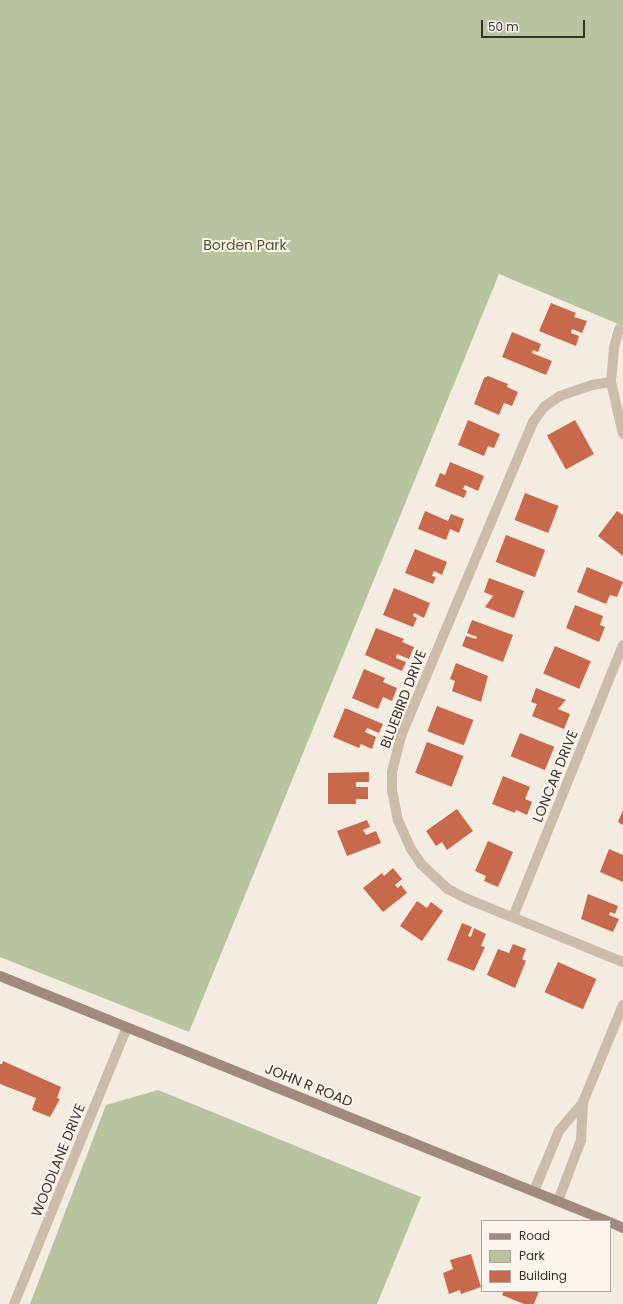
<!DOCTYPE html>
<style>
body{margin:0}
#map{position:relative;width:623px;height:1304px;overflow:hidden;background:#f4ebe1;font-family:Poppins,sans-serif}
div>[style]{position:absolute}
.green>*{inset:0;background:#b8c4a0}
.building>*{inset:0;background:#c8694b;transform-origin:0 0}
.minor>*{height:10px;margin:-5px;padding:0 5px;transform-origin:5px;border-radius:5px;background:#cdbbac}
.secondary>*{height:10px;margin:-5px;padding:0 5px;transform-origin:5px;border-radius:5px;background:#a18a7d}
span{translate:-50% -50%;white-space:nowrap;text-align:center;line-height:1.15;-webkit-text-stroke:4px #fbf5ee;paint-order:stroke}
.park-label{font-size:14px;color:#4a5a2e}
.street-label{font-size:14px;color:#3b302b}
.legend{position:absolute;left:481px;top:1220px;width:130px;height:72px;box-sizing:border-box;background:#fbf5ee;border:1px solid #aea6a0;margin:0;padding:5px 7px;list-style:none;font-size:12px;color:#3b302b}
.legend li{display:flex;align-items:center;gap:8px;height:20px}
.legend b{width:20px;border:1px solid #aea6a0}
.scale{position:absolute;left:481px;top:20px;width:104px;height:18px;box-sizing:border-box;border:2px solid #3b302b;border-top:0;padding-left:5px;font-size:12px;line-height:14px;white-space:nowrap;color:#3b302b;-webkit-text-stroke:3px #fbf5ee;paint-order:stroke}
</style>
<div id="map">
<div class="green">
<i style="clip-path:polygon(0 0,623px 0,623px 326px,499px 274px,189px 1032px,0 957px)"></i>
<i style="clip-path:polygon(158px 1090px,421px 1197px,377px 1304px,30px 1304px,106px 1105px)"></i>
</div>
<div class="building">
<i style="clip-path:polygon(551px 303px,576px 313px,574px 317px,587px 321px,582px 333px,572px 329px,571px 333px,579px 336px,576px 346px,539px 331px)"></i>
<i style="clip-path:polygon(512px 332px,541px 344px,538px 352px,533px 350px,532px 353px,552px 361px,546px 375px,502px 357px)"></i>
<i style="clip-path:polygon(488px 376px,508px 384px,507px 387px,518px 392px,512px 406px,504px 403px,499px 415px,474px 404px,484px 378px)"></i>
<i style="clip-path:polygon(468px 420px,500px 434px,494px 448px,488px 446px,484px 456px,458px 445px)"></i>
<i style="left:575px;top:420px;width:39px;height:32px;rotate:61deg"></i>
<i style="clip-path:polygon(450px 462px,484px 476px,478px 491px,465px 485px,463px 489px,467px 491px,464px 498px,435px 486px,440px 473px,445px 475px)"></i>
<i style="left:525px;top:493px;width:36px;height:29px;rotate:21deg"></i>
<i style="clip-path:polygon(425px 511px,448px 521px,451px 514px,464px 519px,459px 533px,450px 529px,446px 540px,418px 529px)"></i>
<i style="clip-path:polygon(617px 511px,623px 515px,623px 556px,598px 536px)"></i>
<i style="left:506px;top:535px;width:42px;height:29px;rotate:21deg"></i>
<i style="clip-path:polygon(415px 549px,447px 562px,442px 575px,434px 571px,432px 576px,436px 577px,433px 584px,405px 573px)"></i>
<i style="clip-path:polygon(587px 567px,623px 582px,617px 597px,610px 595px,606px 604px,577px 592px)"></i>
<i style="clip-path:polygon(489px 578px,524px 591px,514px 618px,485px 607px,493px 596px,484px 592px)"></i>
<i style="clip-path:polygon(394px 588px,430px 603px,424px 618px,414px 613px,413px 616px,417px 618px,413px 627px,383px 615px)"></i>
<i style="clip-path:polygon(575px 605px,603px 616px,600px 625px,605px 627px,599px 642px,566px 628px)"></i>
<i style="clip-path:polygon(472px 620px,513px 635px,503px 662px,462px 646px,466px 636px,476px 639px,477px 637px,467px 633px)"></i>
<i style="clip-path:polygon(376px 628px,404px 639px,402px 642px,414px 647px,409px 659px,397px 654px,396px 658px,406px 662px,402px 671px,365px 655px)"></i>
<i style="left:555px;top:646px;width:39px;height:30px;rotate:23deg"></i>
<i style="clip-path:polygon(456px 663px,488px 676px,481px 702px,452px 691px,455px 681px,450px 679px)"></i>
<i style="clip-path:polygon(364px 669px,385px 678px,383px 682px,397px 688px,392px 701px,383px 697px,378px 709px,352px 698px)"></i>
<i style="clip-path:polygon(536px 688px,566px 700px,558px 709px,570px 714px,564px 729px,532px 716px,537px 704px,531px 702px)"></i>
<i style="left:437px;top:706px;width:39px;height:27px;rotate:21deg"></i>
<i style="clip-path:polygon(345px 708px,383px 724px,379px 733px,367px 728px,365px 732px,376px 737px,372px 749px,361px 744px,359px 748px,333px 737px)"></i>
<i style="left:520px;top:733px;width:37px;height:25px;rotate:22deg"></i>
<i style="left:427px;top:742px;width:39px;height:33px;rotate:21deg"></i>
<i style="clip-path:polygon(369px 772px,369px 782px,356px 782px,356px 787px,368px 787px,368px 799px,356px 799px,356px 804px,328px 804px,328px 773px)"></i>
<i style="clip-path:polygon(503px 776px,530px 787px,525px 799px,532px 802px,527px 815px,516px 810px,515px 813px,492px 804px)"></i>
<i style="clip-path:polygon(457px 809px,473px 831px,447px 850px,442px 842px,436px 846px,426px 831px)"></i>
<i style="clip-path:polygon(623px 810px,623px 825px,618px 822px)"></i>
<i style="clip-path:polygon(367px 820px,370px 827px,363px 830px,366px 835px,376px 831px,381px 843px,347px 856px,337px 831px)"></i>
<i style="clip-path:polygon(488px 841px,513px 852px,498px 887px,484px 881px,486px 876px,475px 871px)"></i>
<i style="clip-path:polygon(609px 849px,623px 855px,623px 882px,600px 872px)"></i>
<i style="clip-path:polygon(393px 868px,402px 879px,395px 885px,398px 888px,401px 885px,407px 893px,383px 912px,363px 888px,382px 873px,384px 876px)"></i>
<i style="clip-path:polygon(588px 894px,618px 906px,615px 914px,610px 912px,609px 915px,619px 919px,613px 932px,581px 919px)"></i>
<i style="clip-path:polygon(417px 901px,427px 908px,431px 902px,443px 911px,422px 941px,400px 926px)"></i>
<i style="clip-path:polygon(462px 923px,472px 927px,468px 936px,471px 937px,474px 928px,486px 934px,481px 946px,485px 947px,474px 971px,447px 960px)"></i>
<i style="clip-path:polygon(513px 944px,526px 949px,522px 959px,526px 961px,515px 988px,487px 975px,498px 949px,509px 953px)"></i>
<i style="left:558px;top:962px;width:42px;height:33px;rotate:24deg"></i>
<i style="clip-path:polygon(3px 1061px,61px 1087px,57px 1098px,60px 1099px,50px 1117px,32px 1110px,36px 1098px,0 1084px,0 1064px,2px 1064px)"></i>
<i style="clip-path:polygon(471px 1254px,481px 1287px,461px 1294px,460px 1290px,449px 1294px,443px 1273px,453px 1269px,450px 1260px)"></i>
<i style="clip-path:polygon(504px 1291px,539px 1291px,534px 1304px,524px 1304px,502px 1295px)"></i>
</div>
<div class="minor">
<i style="left:619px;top:329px;width:20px;rotate:105deg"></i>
<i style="left:614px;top:348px;width:34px;rotate:95deg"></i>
<i style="left:611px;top:382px;width:53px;rotate:77deg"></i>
<i style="left:611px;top:382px;width:19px;rotate:171deg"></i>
<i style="left:592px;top:385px;width:34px;rotate:161deg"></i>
<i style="left:560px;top:396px;width:18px;rotate:146deg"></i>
<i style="left:545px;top:406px;width:20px;rotate:127deg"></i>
<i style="left:533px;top:422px;width:341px;rotate:112.8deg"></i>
<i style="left:401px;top:736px;width:37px;rotate:104deg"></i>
<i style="left:392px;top:772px;width:18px;rotate:90deg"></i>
<i style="left:392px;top:790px;width:31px;rotate:79deg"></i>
<i style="left:398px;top:820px;width:32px;rotate:66deg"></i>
<i style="left:411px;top:849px;width:18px;rotate:56deg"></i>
<i style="left:421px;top:864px;width:37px;rotate:43deg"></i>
<i style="left:448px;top:889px;width:19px;rotate:28deg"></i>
<i style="left:465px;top:898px;width:170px;rotate:22.1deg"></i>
<i style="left:513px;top:917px;width:293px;rotate:-68deg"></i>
<i style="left:534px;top:1191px;width:65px;rotate:-67.4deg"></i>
<i style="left:559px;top:1131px;width:38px;rotate:-50deg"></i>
<i style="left:583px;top:1102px;width:105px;rotate:-67.6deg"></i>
<i style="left:558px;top:1201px;width:65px;rotate:-69.3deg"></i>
<i style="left:581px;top:1140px;width:38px;rotate:-87deg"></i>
<i style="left:14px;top:1304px;width:299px;rotate:-67.8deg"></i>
</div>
<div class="secondary">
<i style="left:0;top:976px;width:655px;rotate:21.98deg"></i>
<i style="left:610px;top:1222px;width:14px;rotate:25deg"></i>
</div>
<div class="park-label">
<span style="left:245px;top:245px">Borden Park</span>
</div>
<div class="street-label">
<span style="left:403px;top:699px;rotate:-69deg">BLUEBIRD DRIVE</span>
<span style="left:555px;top:776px;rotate:-68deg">LONCAR DRIVE</span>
<span style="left:309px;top:1085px;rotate:22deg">JOHN R ROAD</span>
<span style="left:58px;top:1160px;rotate:-68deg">WOODLANE DRIVE</span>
</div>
<ul class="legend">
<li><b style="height:5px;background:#a18a7d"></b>Road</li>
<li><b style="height:11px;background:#b8c4a0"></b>Park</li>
<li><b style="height:11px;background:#c8694b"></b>Building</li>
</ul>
<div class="scale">50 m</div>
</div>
